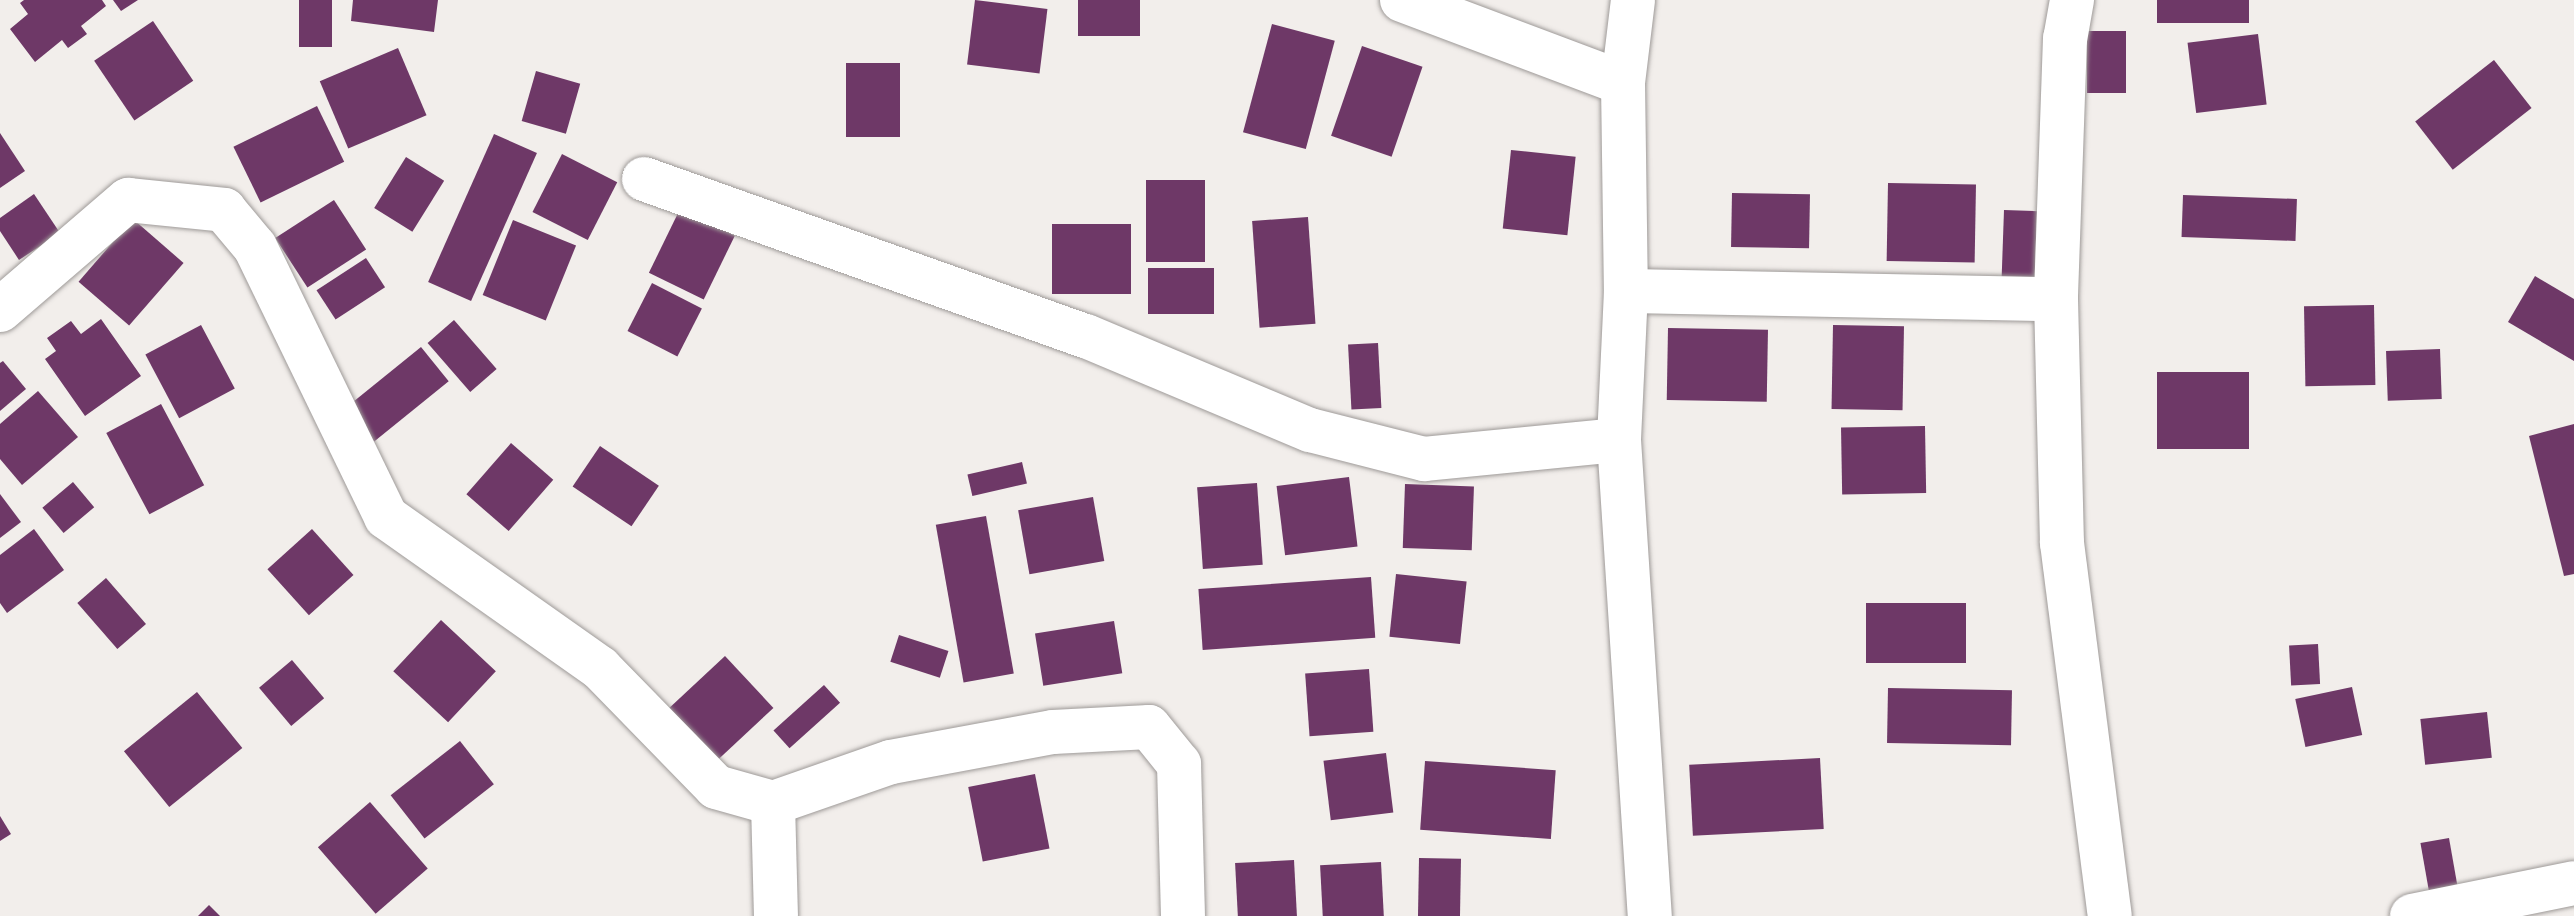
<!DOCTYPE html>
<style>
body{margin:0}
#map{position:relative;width:2574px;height:916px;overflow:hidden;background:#f2eeeb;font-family:Mulish,sans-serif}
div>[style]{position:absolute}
.building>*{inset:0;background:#6e3867;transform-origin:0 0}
.roads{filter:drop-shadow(0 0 2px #9e9a98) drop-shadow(0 0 2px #9e9a98)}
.minor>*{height:44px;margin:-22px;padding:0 22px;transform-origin:22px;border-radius:22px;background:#fff}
span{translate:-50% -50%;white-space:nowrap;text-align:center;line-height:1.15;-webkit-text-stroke:8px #f2eeeb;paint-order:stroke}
</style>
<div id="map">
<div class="building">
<i style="clip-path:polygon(24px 0,102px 0,106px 6px,81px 26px,87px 34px,68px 48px,62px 40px,35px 62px,10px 29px,28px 14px,20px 3px)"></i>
<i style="clip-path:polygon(113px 0,138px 0,121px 11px)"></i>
<i style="left:299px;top:0;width:33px;height:47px"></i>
<i style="clip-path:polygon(353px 0,438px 0,434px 32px,351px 21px)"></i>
<i style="left:975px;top:0;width:73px;height:65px;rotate:7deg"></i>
<i style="left:1078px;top:0;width:62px;height:36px"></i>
<i style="left:2157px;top:0;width:92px;height:23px"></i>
<i style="left:153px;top:21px;width:72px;height:71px;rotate:56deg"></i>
<i style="left:1272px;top:24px;width:65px;height:112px;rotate:15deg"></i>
<i style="left:2087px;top:31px;width:39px;height:62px"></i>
<i style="left:2258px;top:34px;width:71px;height:71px;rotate:83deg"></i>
<i style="left:1362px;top:46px;width:64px;height:95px;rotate:19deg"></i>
<i style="left:398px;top:48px;width:73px;height:85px;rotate:67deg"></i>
<i style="left:2494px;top:60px;width:61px;height:100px;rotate:52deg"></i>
<i style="left:900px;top:63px;width:74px;height:54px;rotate:90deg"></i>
<i style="left:536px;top:71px;width:46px;height:52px;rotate:16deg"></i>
<i style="left:317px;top:106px;width:62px;height:93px;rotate:64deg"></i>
<i style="clip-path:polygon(0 133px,25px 171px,0 188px)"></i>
<i style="left:494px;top:134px;width:47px;height:162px;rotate:24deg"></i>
<i style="left:1511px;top:150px;width:65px;height:79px;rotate:6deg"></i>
<i style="left:562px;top:154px;width:62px;height:65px;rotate:27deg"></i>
<i style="left:406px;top:157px;width:45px;height:60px;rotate:32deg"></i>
<i style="left:1146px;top:180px;width:59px;height:82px"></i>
<i style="left:1888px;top:183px;width:88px;height:78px;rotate:1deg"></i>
<i style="left:1732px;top:193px;width:78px;height:54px;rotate:1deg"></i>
<i style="clip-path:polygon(34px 194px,60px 233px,19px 260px,0 231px,0 218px)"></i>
<i style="left:2183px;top:195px;width:114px;height:42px;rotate:2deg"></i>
<i style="left:334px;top:200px;width:59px;height:70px;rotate:57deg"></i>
<i style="left:680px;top:209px;width:61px;height:71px;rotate:26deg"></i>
<i style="left:2004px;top:210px;width:33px;height:72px;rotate:2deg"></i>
<i style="left:1308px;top:217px;width:107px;height:56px;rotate:86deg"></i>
<i style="left:133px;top:219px;width:67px;height:83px;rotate:41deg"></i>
<i style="left:513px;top:220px;width:68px;height:81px;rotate:22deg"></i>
<i style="left:1052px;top:224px;width:79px;height:70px"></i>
<i style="left:366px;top:258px;width:35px;height:59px;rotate:57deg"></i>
<i style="left:1214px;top:268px;width:46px;height:66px;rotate:90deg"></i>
<i style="clip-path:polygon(2535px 276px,2574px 299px,2574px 361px,2508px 322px)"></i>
<i style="left:652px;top:283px;width:56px;height:54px;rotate:27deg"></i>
<i style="left:2374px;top:305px;width:80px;height:70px;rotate:89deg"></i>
<i style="clip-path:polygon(101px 319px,141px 376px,85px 416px,45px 359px,56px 351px,47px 338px,71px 321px,81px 334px)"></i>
<i style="left:454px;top:320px;width:65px;height:35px;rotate:49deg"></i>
<i style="left:201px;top:325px;width:72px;height:63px;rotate:62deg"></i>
<i style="left:1833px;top:325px;width:71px;height:84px;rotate:1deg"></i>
<i style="left:1668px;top:328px;width:100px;height:72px;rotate:1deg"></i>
<i style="left:1378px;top:343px;width:65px;height:30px;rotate:87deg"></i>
<i style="left:421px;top:347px;width:44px;height:103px;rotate:51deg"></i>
<i style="left:2440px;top:349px;width:50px;height:54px;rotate:88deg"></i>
<i style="clip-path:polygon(3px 361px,26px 389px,0 411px,0 363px)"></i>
<i style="left:2157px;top:372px;width:92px;height:77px"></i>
<i style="clip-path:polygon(38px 391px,78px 437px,22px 485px,0 459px,0 424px)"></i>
<i style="left:161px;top:404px;width:92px;height:62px;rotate:62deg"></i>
<i style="clip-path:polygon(2574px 424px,2574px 574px,2564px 576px,2529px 436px)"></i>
<i style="left:1925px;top:426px;width:67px;height:84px;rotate:89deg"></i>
<i style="left:511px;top:443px;width:56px;height:68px;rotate:41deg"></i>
<i style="left:600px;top:446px;width:71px;height:49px;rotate:34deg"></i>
<i style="left:1022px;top:462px;width:22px;height:56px;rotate:77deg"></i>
<i style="left:1349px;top:477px;width:70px;height:73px;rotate:83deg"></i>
<i style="left:73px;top:482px;width:33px;height:40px;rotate:50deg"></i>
<i style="left:1257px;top:483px;width:82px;height:60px;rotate:86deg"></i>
<i style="left:1405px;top:484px;width:69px;height:64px;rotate:2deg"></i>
<i style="clip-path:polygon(0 494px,21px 522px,0 538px)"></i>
<i style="left:1093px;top:497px;width:65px;height:76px;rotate:80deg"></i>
<i style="left:986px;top:516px;width:160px;height:51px;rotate:80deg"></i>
<i style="clip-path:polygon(34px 529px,64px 570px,7px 613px,0 603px,0 555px)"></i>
<i style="left:312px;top:529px;width:62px;height:60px;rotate:48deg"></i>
<i style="left:1396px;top:574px;width:71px;height:63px;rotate:6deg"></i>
<i style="left:1371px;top:577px;width:61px;height:173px;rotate:86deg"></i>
<i style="left:106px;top:578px;width:61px;height:38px;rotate:49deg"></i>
<i style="left:1866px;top:603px;width:100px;height:60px"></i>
<i style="left:441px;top:620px;width:75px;height:70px;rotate:43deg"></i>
<i style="left:1114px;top:621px;width:53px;height:80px;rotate:81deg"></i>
<i style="left:899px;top:635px;width:52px;height:28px;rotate:18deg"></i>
<i style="left:2318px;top:644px;width:40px;height:29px;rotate:87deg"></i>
<i style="left:725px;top:656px;width:71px;height:81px;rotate:47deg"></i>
<i style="left:292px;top:660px;width:50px;height:43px;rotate:50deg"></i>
<i style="left:1369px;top:669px;width:63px;height:64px;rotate:86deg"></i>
<i style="left:824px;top:685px;width:24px;height:68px;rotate:48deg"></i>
<i style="left:2352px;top:687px;width:49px;height:58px;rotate:78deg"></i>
<i style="left:1888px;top:688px;width:124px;height:55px;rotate:1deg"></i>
<i style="left:197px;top:692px;width:72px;height:94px;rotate:51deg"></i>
<i style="left:2487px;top:712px;width:46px;height:67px;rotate:84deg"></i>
<i style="left:460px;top:741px;width:55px;height:88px;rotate:52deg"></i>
<i style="left:1386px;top:753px;width:60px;height:63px;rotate:83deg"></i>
<i style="left:1820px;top:758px;width:71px;height:131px;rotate:87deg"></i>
<i style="left:1425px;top:761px;width:131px;height:69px;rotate:4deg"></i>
<i style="left:1035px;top:774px;width:76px;height:68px;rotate:79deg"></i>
<i style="left:370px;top:802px;width:88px;height:69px;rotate:49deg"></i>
<i style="clip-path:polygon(0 816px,11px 834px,0 841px)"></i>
<i style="left:2449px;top:838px;width:50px;height:29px;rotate:80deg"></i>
<i style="left:1419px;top:858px;width:42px;height:58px;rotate:1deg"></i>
<i style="left:1294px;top:860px;width:56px;height:59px;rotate:87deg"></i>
<i style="left:1381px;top:862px;width:54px;height:61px;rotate:87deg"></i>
<i style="clip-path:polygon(209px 905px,220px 916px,198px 916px)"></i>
</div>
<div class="roads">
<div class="minor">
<i style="left:1402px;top:0;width:236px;rotate:20.6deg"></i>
<i style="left:1633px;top:0;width:84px;rotate:96.9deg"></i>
<i style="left:1623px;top:83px;width:208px;rotate:89.2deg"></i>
<i style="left:1626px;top:291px;width:149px;rotate:92.7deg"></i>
<i style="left:1619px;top:440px;width:477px;rotate:86.3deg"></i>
<i style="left:2072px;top:0;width:39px;rotate:100deg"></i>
<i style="left:2065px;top:38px;width:261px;rotate:92deg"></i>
<i style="left:2056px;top:299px;width:244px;rotate:88.6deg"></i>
<i style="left:2062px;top:543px;width:376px;rotate:82.7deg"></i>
<i style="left:644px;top:179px;width:469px;rotate:19.6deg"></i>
<i style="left:1086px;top:336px;width:243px;rotate:22.8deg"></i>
<i style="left:1310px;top:430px;width:118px;rotate:14.3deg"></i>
<i style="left:1424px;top:459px;width:196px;rotate:-5.6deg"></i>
<i style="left:1626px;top:291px;width:430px;rotate:1.1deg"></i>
<i style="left:0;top:310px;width:169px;rotate:-40.7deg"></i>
<i style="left:128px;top:200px;width:97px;rotate:5.9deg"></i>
<i style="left:224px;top:210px;width:48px;rotate:50deg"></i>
<i style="left:255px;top:247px;width:300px;rotate:64.1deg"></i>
<i style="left:386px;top:517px;width:262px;rotate:35.2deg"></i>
<i style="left:600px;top:668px;width:166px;rotate:45.7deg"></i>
<i style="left:716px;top:787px;width:59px;rotate:15.7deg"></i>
<i style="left:773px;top:803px;width:125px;rotate:-19.2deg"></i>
<i style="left:891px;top:762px;width:165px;rotate:-10.5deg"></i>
<i style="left:1053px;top:732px;width:96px;rotate:-3deg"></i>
<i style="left:1149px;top:727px;width:48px;rotate:51deg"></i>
<i style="left:1179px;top:764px;width:152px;rotate:88.5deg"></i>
<i style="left:773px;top:803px;width:113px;rotate:88.5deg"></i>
<i style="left:2412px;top:916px;width:165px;rotate:-11.5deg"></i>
</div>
</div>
</div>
